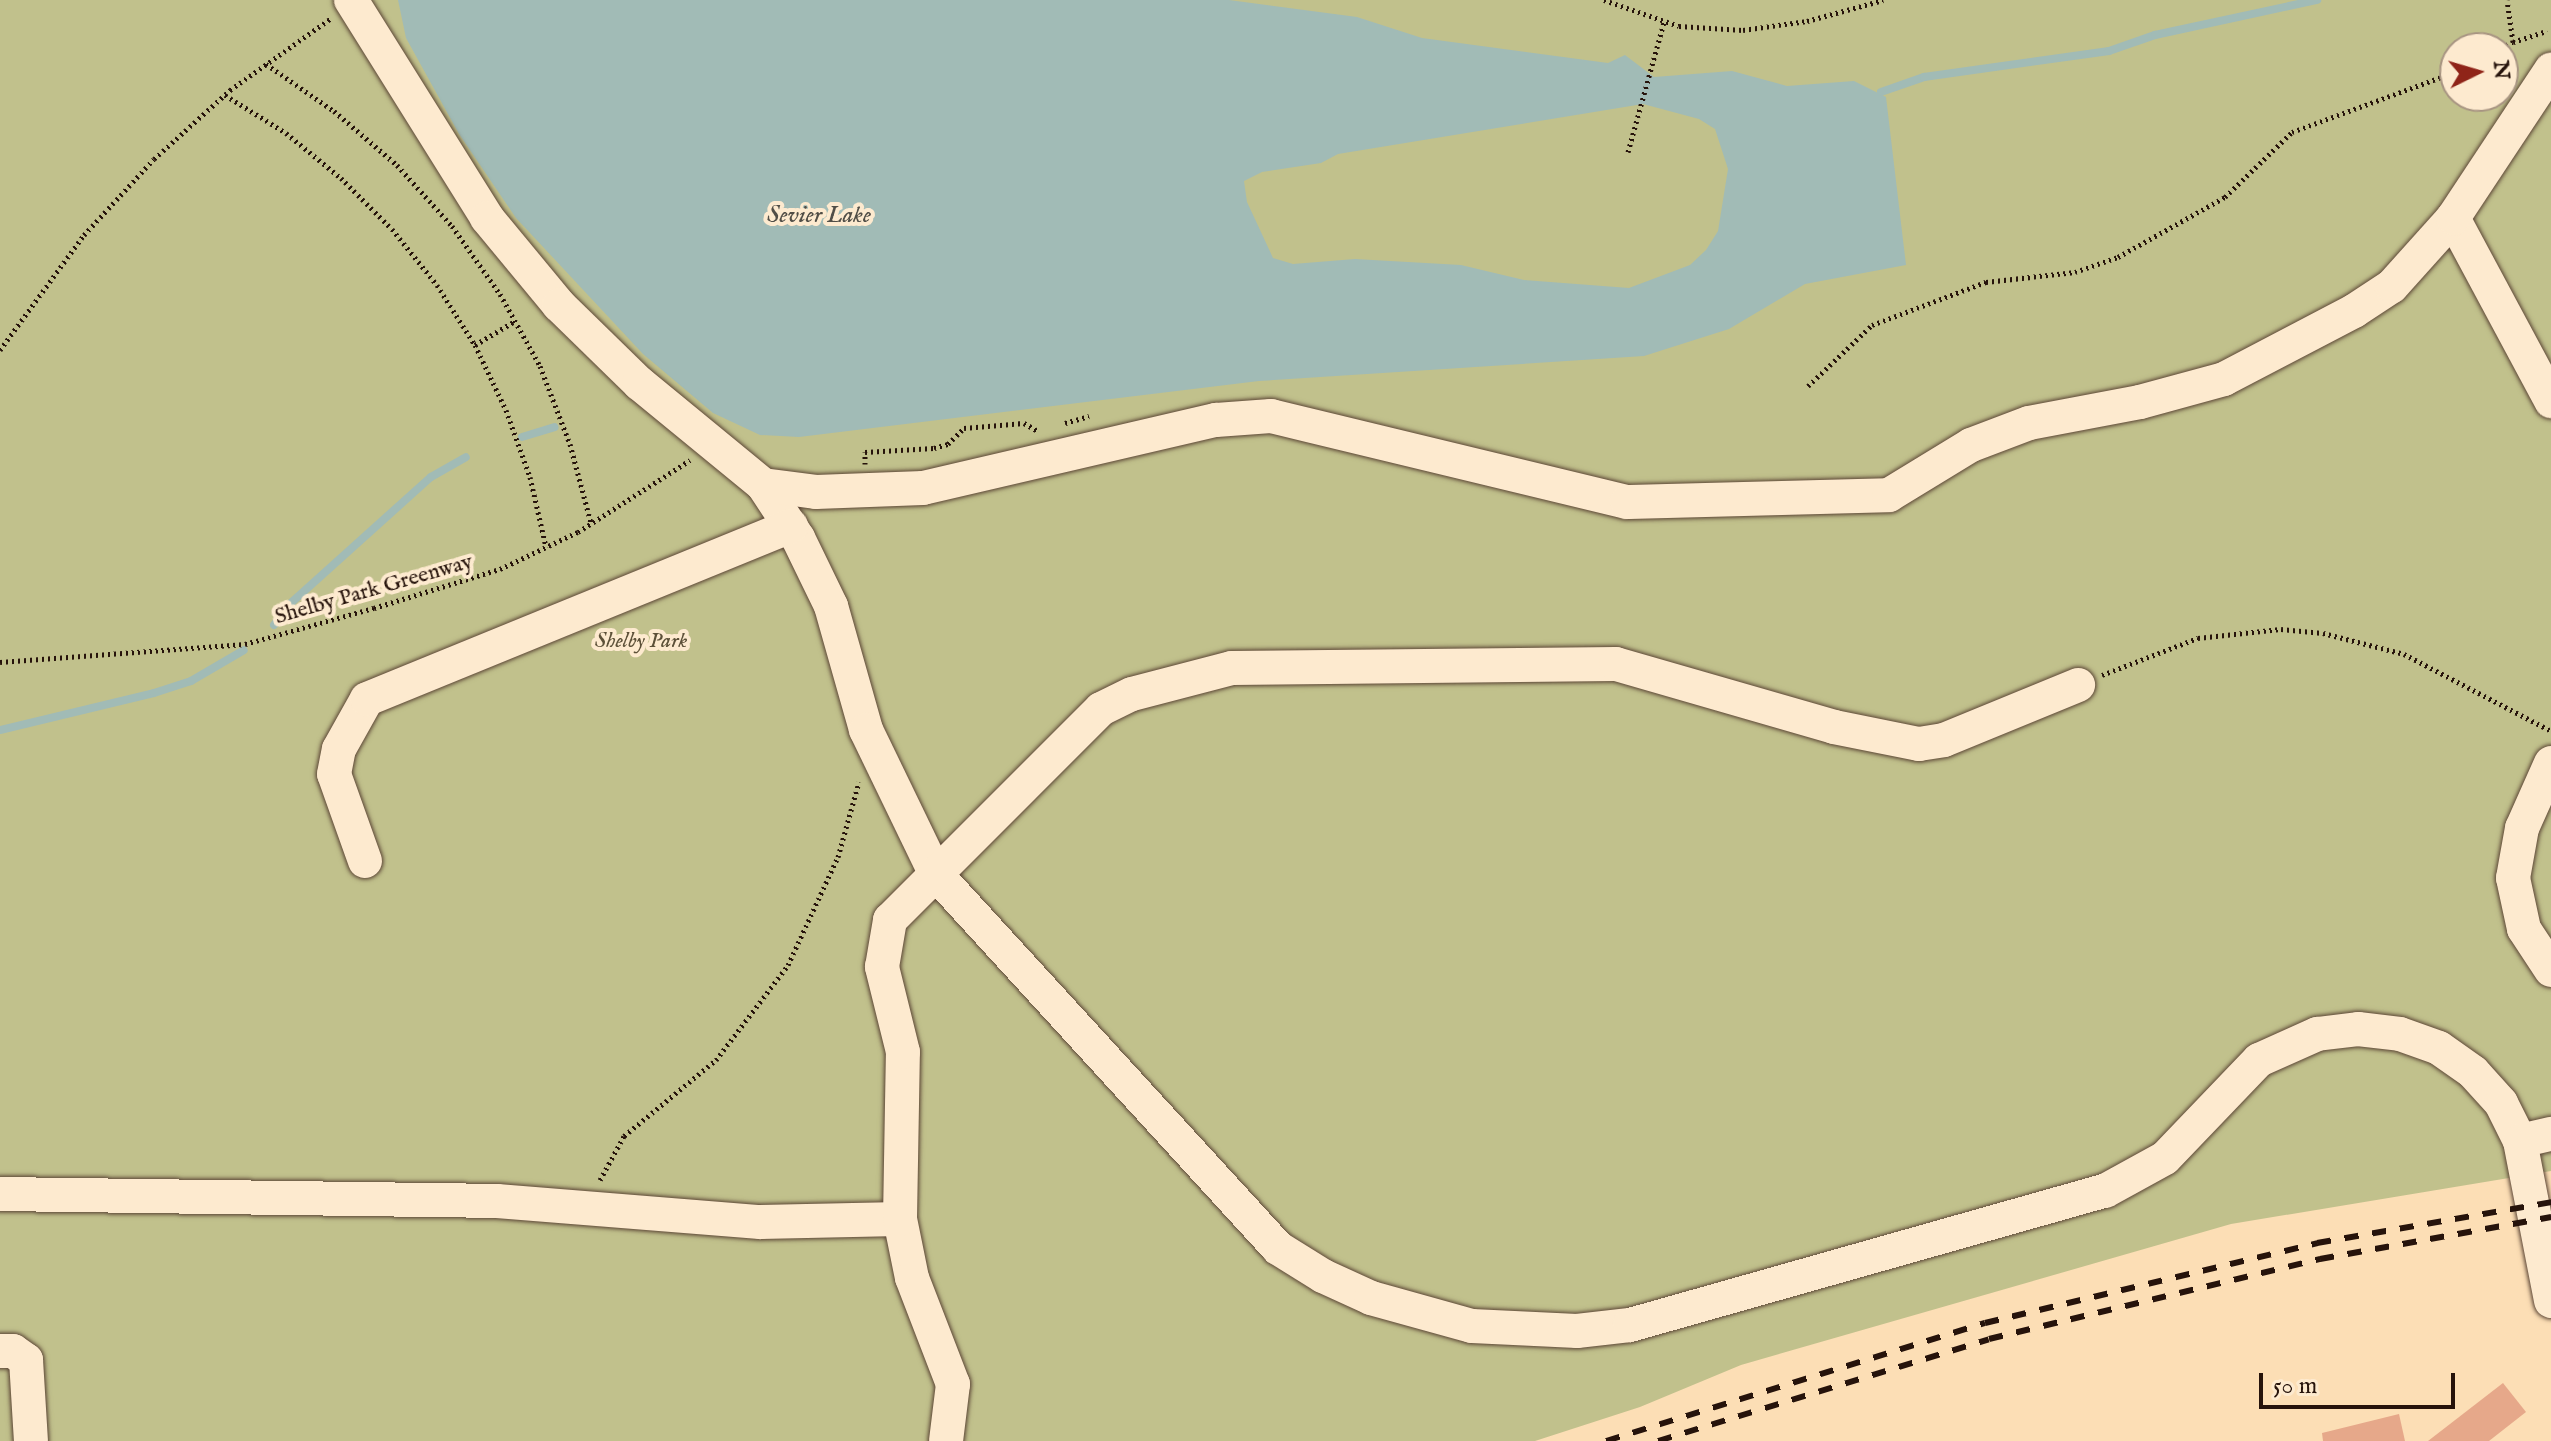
<!DOCTYPE html>
<style>
body{margin:0}
#map{position:relative;width:2551px;height:1441px;overflow:hidden;background:#fcdeb5;font-family:"IM FELL English",serif}
div>[style]{position:absolute}
.green>*{inset:0;background:#c1c18c}
.water>*{inset:0;background:#a1bbb6}
.stream>*{height:8px;margin:-4px;padding:0 4px;transform-origin:4px;border-radius:4px;background:#a1bbb6}
.building>*{inset:0;background:#e6a88a}
.path>*{height:5px;margin-top:-2.5px;transform-origin:0;background:repeating-linear-gradient(90deg,#26130b 0 2px,transparent 0 6px)}
.roads{filter:drop-shadow(0 0 2px #5c4636) drop-shadow(0 0 2px #5c4636)}
.minor>*{height:34px;margin:-17px;padding:0 17px;transform-origin:17px;border-radius:17px;background:#fdeacf}
.rail>*{height:6px;margin-top:-3px;transform-origin:0;background:repeating-linear-gradient(90deg,#26130b 0 14px,transparent 0 28px)}
span{translate:-50% -50%;white-space:nowrap;text-align:center;line-height:1.15;-webkit-text-stroke:8px #fdeacf;paint-order:stroke}
.street-label{font-size:22px;color:#26130b}
.park-label{font-size:22px;color:#5c5038;font-style:italic}
.water-label{font-size:24px;color:#514e47;font-style:italic}
.north{position:absolute;left:2439px;top:32px;width:80px;height:80px;box-sizing:border-box;background:#fdeacf;border:2px solid #a79481;border-radius:50%;rotate:85deg;font-size:22px;font-weight:700;line-height:32px;text-align:center;color:#26130b}
.north::after{content:'';display:block;margin:auto;width:28px;height:36px;background:#8f2418;clip-path:polygon(50% 0,100% 100%,50% 72%,0 100%)}
.scale{position:absolute;left:2259px;top:1373px;width:196px;height:36px;box-sizing:border-box;border:4px solid #26130b;border-top:0;padding-left:10px;font-size:24px;line-height:28px;white-space:nowrap;color:#26130b;-webkit-text-stroke:6px #fdeacf;paint-order:stroke}
</style>
<div id="map">
<div class="green">
<i style="clip-path:polygon(evenodd,0 0,2551px 0,2551px 1171px,2231px 1224px,1741px 1365px,1640px 1407px,1535px 1441px,0 1441px,0 0,2455px 48px,2503px 48px,2503px 96px,2455px 96px,2455px 48px)"></i>
</div>
<div class="water">
<i style="clip-path:polygon(evenodd,398px 0,1229px 0,1357px 17px,1422px 38px,1608px 63px,1625px 55px,1654px 77px,1732px 71px,1787px 86px,1854px 81px,1886px 97px,1906px 265px,1805px 284px,1729px 329px,1644px 356px,1259px 381px,799px 437px,760px 435px,713px 413px,643px 354px,516px 218px,459px 134px,406px 38px,398px 0,1643px 104px,1699px 119px,1715px 129px,1728px 169px,1718px 231px,1706px 250px,1690px 265px,1629px 288px,1524px 280px,1461px 265px,1355px 259px,1293px 264px,1273px 258px,1247px 202px,1244px 181px,1262px 172px,1321px 163px,1338px 154px,1643px 104px)"></i>
</div>
<div class="stream">
<i style="left:1881px;top:92px;width:46px;rotate:-19.2deg"></i>
<i style="left:1924px;top:77px;width:187px;rotate:-8deg"></i>
<i style="left:2109px;top:51px;width:49px;rotate:-19.2deg"></i>
<i style="left:2155px;top:35px;width:166px;rotate:-12.2deg"></i>
<i style="left:522px;top:437px;width:34px;rotate:-17deg"></i>
<i style="left:274px;top:625px;width:29px;rotate:-52deg"></i>
<i style="left:292px;top:602px;width:187px;rotate:-42deg"></i>
<i style="left:431px;top:477px;width:40px;rotate:-29.7deg"></i>
<i style="left:0;top:730px;width:158px;rotate:-13.5deg"></i>
<i style="left:154px;top:693px;width:39px;rotate:-18deg"></i>
<i style="left:191px;top:681px;width:61px;rotate:-30.3deg"></i>
</div>
<div class="building">
<i style="clip-path:polygon(2503px 1383px,2526px 1412px,2489px 1441px,2428px 1441px)"></i>
<i style="clip-path:polygon(2399px 1414px,2405px 1441px,2323px 1441px,2322px 1433px)"></i>
</div>
<div class="path">
<i style="left:1604px;top:0;width:79px;rotate:19.1deg"></i>
<i style="left:1679px;top:26px;width:64px;rotate:3.6deg"></i>
<i style="left:1743px;top:30px;width:65px;rotate:-8deg"></i>
<i style="left:1807px;top:21px;width:79px;rotate:-15.4deg"></i>
<i style="left:2513px;top:42px;width:36px;rotate:-18deg"></i>
<i style="left:2501px;top:48px;width:13px;rotate:-27deg"></i>
<i style="left:2513px;top:42px;width:42px;rotate:-98.1deg"></i>
<i style="left:266px;top:64px;width:83px;rotate:34.7deg"></i>
<i style="left:334px;top:111px;width:83px;rotate:40.6deg"></i>
<i style="left:397px;top:165px;width:82px;rotate:48deg"></i>
<i style="left:452px;top:226px;width:83px;rotate:54.8deg"></i>
<i style="left:500px;top:294px;width:82px;rotate:60.9deg"></i>
<i style="left:540px;top:366px;width:84px;rotate:69deg"></i>
<i style="left:570px;top:444px;width:82px;rotate:75.1deg"></i>
<i style="left:225px;top:95px;width:72px;rotate:31.9deg"></i>
<i style="left:286px;top:133px;width:71px;rotate:39.3deg"></i>
<i style="left:341px;top:178px;width:72px;rotate:45deg"></i>
<i style="left:392px;top:229px;width:72px;rotate:51.2deg"></i>
<i style="left:437px;top:285px;width:71px;rotate:57.7deg"></i>
<i style="left:475px;top:345px;width:72px;rotate:64.5deg"></i>
<i style="left:506px;top:410px;width:71px;rotate:70.3deg"></i>
<i style="left:530px;top:477px;width:72px;rotate:77.1deg"></i>
<i style="left:1628px;top:152px;width:135px;rotate:-74.5deg"></i>
<i style="left:475px;top:345px;width:47px;rotate:-31deg"></i>
<i style="left:0;top:350px;width:142px;rotate:-53.9deg"></i>
<i style="left:84px;top:235px;width:103px;rotate:-47.4deg"></i>
<i style="left:154px;top:159px;width:103px;rotate:-42.2deg"></i>
<i style="left:230px;top:90px;width:123px;rotate:-35.4deg"></i>
<i style="left:1808px;top:386px;width:88px;rotate:-43.6deg"></i>
<i style="left:1872px;top:325px;width:122px;rotate:-20.7deg"></i>
<i style="left:1986px;top:282px;width:90px;rotate:-6.4deg"></i>
<i style="left:2075px;top:272px;width:46px;rotate:-19.2deg"></i>
<i style="left:2118px;top:257px;width:123px;rotate:-29.3deg"></i>
<i style="left:2225px;top:197px;width:93px;rotate:-44.1deg"></i>
<i style="left:2292px;top:132px;width:174px;rotate:-20.2deg"></i>
<i style="left:1065px;top:423px;width:25px;rotate:-16deg"></i>
<i style="left:865px;top:464px;width:12px;rotate:-90deg"></i>
<i style="left:865px;top:452px;width:69px;rotate:-3.3deg"></i>
<i style="left:934px;top:448px;width:15px;rotate:-16deg"></i>
<i style="left:948px;top:444px;width:23px;rotate:-45deg"></i>
<i style="left:964px;top:428px;width:60px;rotate:-4.8deg"></i>
<i style="left:1024px;top:423px;width:16px;rotate:30deg"></i>
<i style="left:0;top:662px;width:246px;rotate:-4.2deg"></i>
<i style="left:245px;top:644px;width:134px;rotate:-15.6deg"></i>
<i style="left:374px;top:608px;width:132px;rotate:-17.2deg"></i>
<i style="left:500px;top:569px;width:86px;rotate:-25.4deg"></i>
<i style="left:578px;top:532px;width:133px;rotate:-32.7deg"></i>
<i style="left:2102px;top:675px;width:103px;rotate:-21.1deg"></i>
<i style="left:2198px;top:638px;width:83px;rotate:-6.2deg"></i>
<i style="left:2281px;top:629px;width:42px;rotate:5.4deg"></i>
<i style="left:2323px;top:633px;width:84px;rotate:14.5deg"></i>
<i style="left:2404px;top:654px;width:166px;rotate:27.6deg"></i>
<i style="left:600px;top:1180px;width:50px;rotate:-61.4deg"></i>
<i style="left:624px;top:1136px;width:119px;rotate:-39.6deg"></i>
<i style="left:716px;top:1060px;width:119px;rotate:-52.8deg"></i>
<i style="left:788px;top:965px;width:119px;rotate:-65.2deg"></i>
<i style="left:838px;top:857px;width:78px;rotate:-74.4deg"></i>
</div>
<div class="roads">
<div class="minor">
<i style="left:351px;top:0;width:257px;rotate:58deg"></i>
<i style="left:487px;top:218px;width:113px;rotate:50.4deg"></i>
<i style="left:559px;top:305px;width:112px;rotate:44.3deg"></i>
<i style="left:639px;top:383px;width:161px;rotate:39.4deg"></i>
<i style="left:763px;top:485px;width:64px;rotate:56.6deg"></i>
<i style="left:798px;top:538px;width:76px;rotate:64.1deg"></i>
<i style="left:831px;top:606px;width:129px;rotate:74.2deg"></i>
<i style="left:866px;top:730px;width:159px;rotate:64.2deg"></i>
<i style="left:935px;top:873px;width:508px;rotate:47.55deg"></i>
<i style="left:1278px;top:1248px;width:53px;rotate:31.9deg"></i>
<i style="left:1323px;top:1276px;width:53px;rotate:24.6deg"></i>
<i style="left:1371px;top:1298px;width:105px;rotate:15.5deg"></i>
<i style="left:1472px;top:1326px;width:105px;rotate:2.7deg"></i>
<i style="left:1577px;top:1331px;width:53px;rotate:-6.5deg"></i>
<i style="left:1630px;top:1325px;width:494px;rotate:-15.8deg"></i>
<i style="left:2105px;top:1191px;width:68px;rotate:-28.8deg"></i>
<i style="left:2165px;top:1158px;width:136px;rotate:-46.2deg"></i>
<i style="left:2259px;top:1060px;width:64px;rotate:-24.1deg"></i>
<i style="left:2317px;top:1034px;width:41px;rotate:-7deg"></i>
<i style="left:2358px;top:1029px;width:42px;rotate:6.8deg"></i>
<i style="left:2400px;top:1034px;width:41px;rotate:19.7deg"></i>
<i style="left:2439px;top:1048px;width:42px;rotate:35.2deg"></i>
<i style="left:2473px;top:1072px;width:42px;rotate:47.9deg"></i>
<i style="left:2501px;top:1103px;width:42px;rotate:63.4deg"></i>
<i style="left:2520px;top:1141px;width:163px;rotate:79deg"></i>
<i style="left:2453px;top:218px;width:208px;rotate:61.8deg"></i>
<i style="left:763px;top:485px;width:53px;rotate:7.5deg"></i>
<i style="left:816px;top:492px;width:107px;rotate:-2.1deg"></i>
<i style="left:923px;top:488px;width:301px;rotate:-13.1deg"></i>
<i style="left:1216px;top:420px;width:55px;rotate:-4.2deg"></i>
<i style="left:1271px;top:416px;width:366px;rotate:13.6deg"></i>
<i style="left:1627px;top:502px;width:262px;rotate:-1.5deg"></i>
<i style="left:1889px;top:495px;width:96px;rotate:-31.4deg"></i>
<i style="left:1971px;top:445px;width:62px;rotate:-20.8deg"></i>
<i style="left:2029px;top:423px;width:113px;rotate:-10.7deg"></i>
<i style="left:2140px;top:402px;width:87px;rotate:-15.3deg"></i>
<i style="left:2224px;top:379px;width:147px;rotate:-27.6deg"></i>
<i style="left:2354px;top:311px;width:45px;rotate:-33.3deg"></i>
<i style="left:2392px;top:286px;width:91px;rotate:-48.1deg"></i>
<i style="left:2453px;top:218px;width:178px;rotate:-56.5deg"></i>
<i style="left:2551px;top:763px;width:71px;rotate:114deg"></i>
<i style="left:2522px;top:828px;width:51px;rotate:100.2deg"></i>
<i style="left:2513px;top:878px;width:52px;rotate:77.8deg"></i>
<i style="left:2524px;top:929px;width:49px;rotate:56.6deg"></i>
<i style="left:365px;top:861px;width:92px;rotate:-109.6deg"></i>
<i style="left:334px;top:774px;width:25px;rotate:-79deg"></i>
<i style="left:339px;top:749px;width:57px;rotate:-60.8deg"></i>
<i style="left:367px;top:699px;width:458px;rotate:-22.2deg"></i>
<i style="left:2520px;top:1141px;width:32px;rotate:-13deg"></i>
<i style="left:0;top:1194px;width:497px;rotate:0.8deg"></i>
<i style="left:497px;top:1201px;width:264px;rotate:4.6deg"></i>
<i style="left:760px;top:1222px;width:140px;rotate:-1.2deg"></i>
<i style="left:900px;top:1219px;width:60px;rotate:78.5deg"></i>
<i style="left:912px;top:1278px;width:114px;rotate:68.9deg"></i>
<i style="left:953px;top:1384px;width:57px;rotate:97deg"></i>
<i style="left:900px;top:1219px;width:167px;rotate:-89deg"></i>
<i style="left:903px;top:1052px;width:88px;rotate:-103.9deg"></i>
<i style="left:882px;top:967px;width:48px;rotate:-80.3deg"></i>
<i style="left:890px;top:920px;width:298px;rotate:-45deg"></i>
<i style="left:1101px;top:709px;width:34px;rotate:-26deg"></i>
<i style="left:1132px;top:694px;width:103px;rotate:-14.6deg"></i>
<i style="left:1232px;top:668px;width:384px;rotate:-0.6deg"></i>
<i style="left:1616px;top:664px;width:227px;rotate:16.1deg"></i>
<i style="left:1834px;top:727px;width:87px;rotate:11.3deg"></i>
<i style="left:1919px;top:744px;width:25px;rotate:-9deg"></i>
<i style="left:1944px;top:740px;width:145px;rotate:-22.3deg"></i>
<i style="left:0;top:1351px;width:13px"></i>
<i style="left:13px;top:1351px;width:16px;rotate:35deg"></i>
<i style="left:26px;top:1360px;width:81px;rotate:86.5deg"></i>
</div>
</div>
<div class="rail">
<i style="left:1606px;top:1441px;width:397px;rotate:-17.3deg"></i>
<i style="left:1985px;top:1323px;width:342px;rotate:-13.5deg"></i>
<i style="left:2317px;top:1243px;width:238px;rotate:-9.9deg"></i>
<i style="left:1658px;top:1441px;width:346px;rotate:-17.1deg"></i>
<i style="left:1989px;top:1339px;width:341px;rotate:-13.6deg"></i>
<i style="left:2320px;top:1259px;width:235px;rotate:-10.3deg"></i>
</div>
<div class="street-label">
<span style="left:374px;top:590px;rotate:-16deg">Shelby Park Greenway</span>
</div>
<div class="park-label">
<span style="left:641px;top:642px">Shelby Park</span>
</div>
<div class="water-label">
<span style="left:819px;top:216px">Sevier Lake</span>
</div>
<div class="north">N</div>
<div class="scale">50 m</div>
</div>
